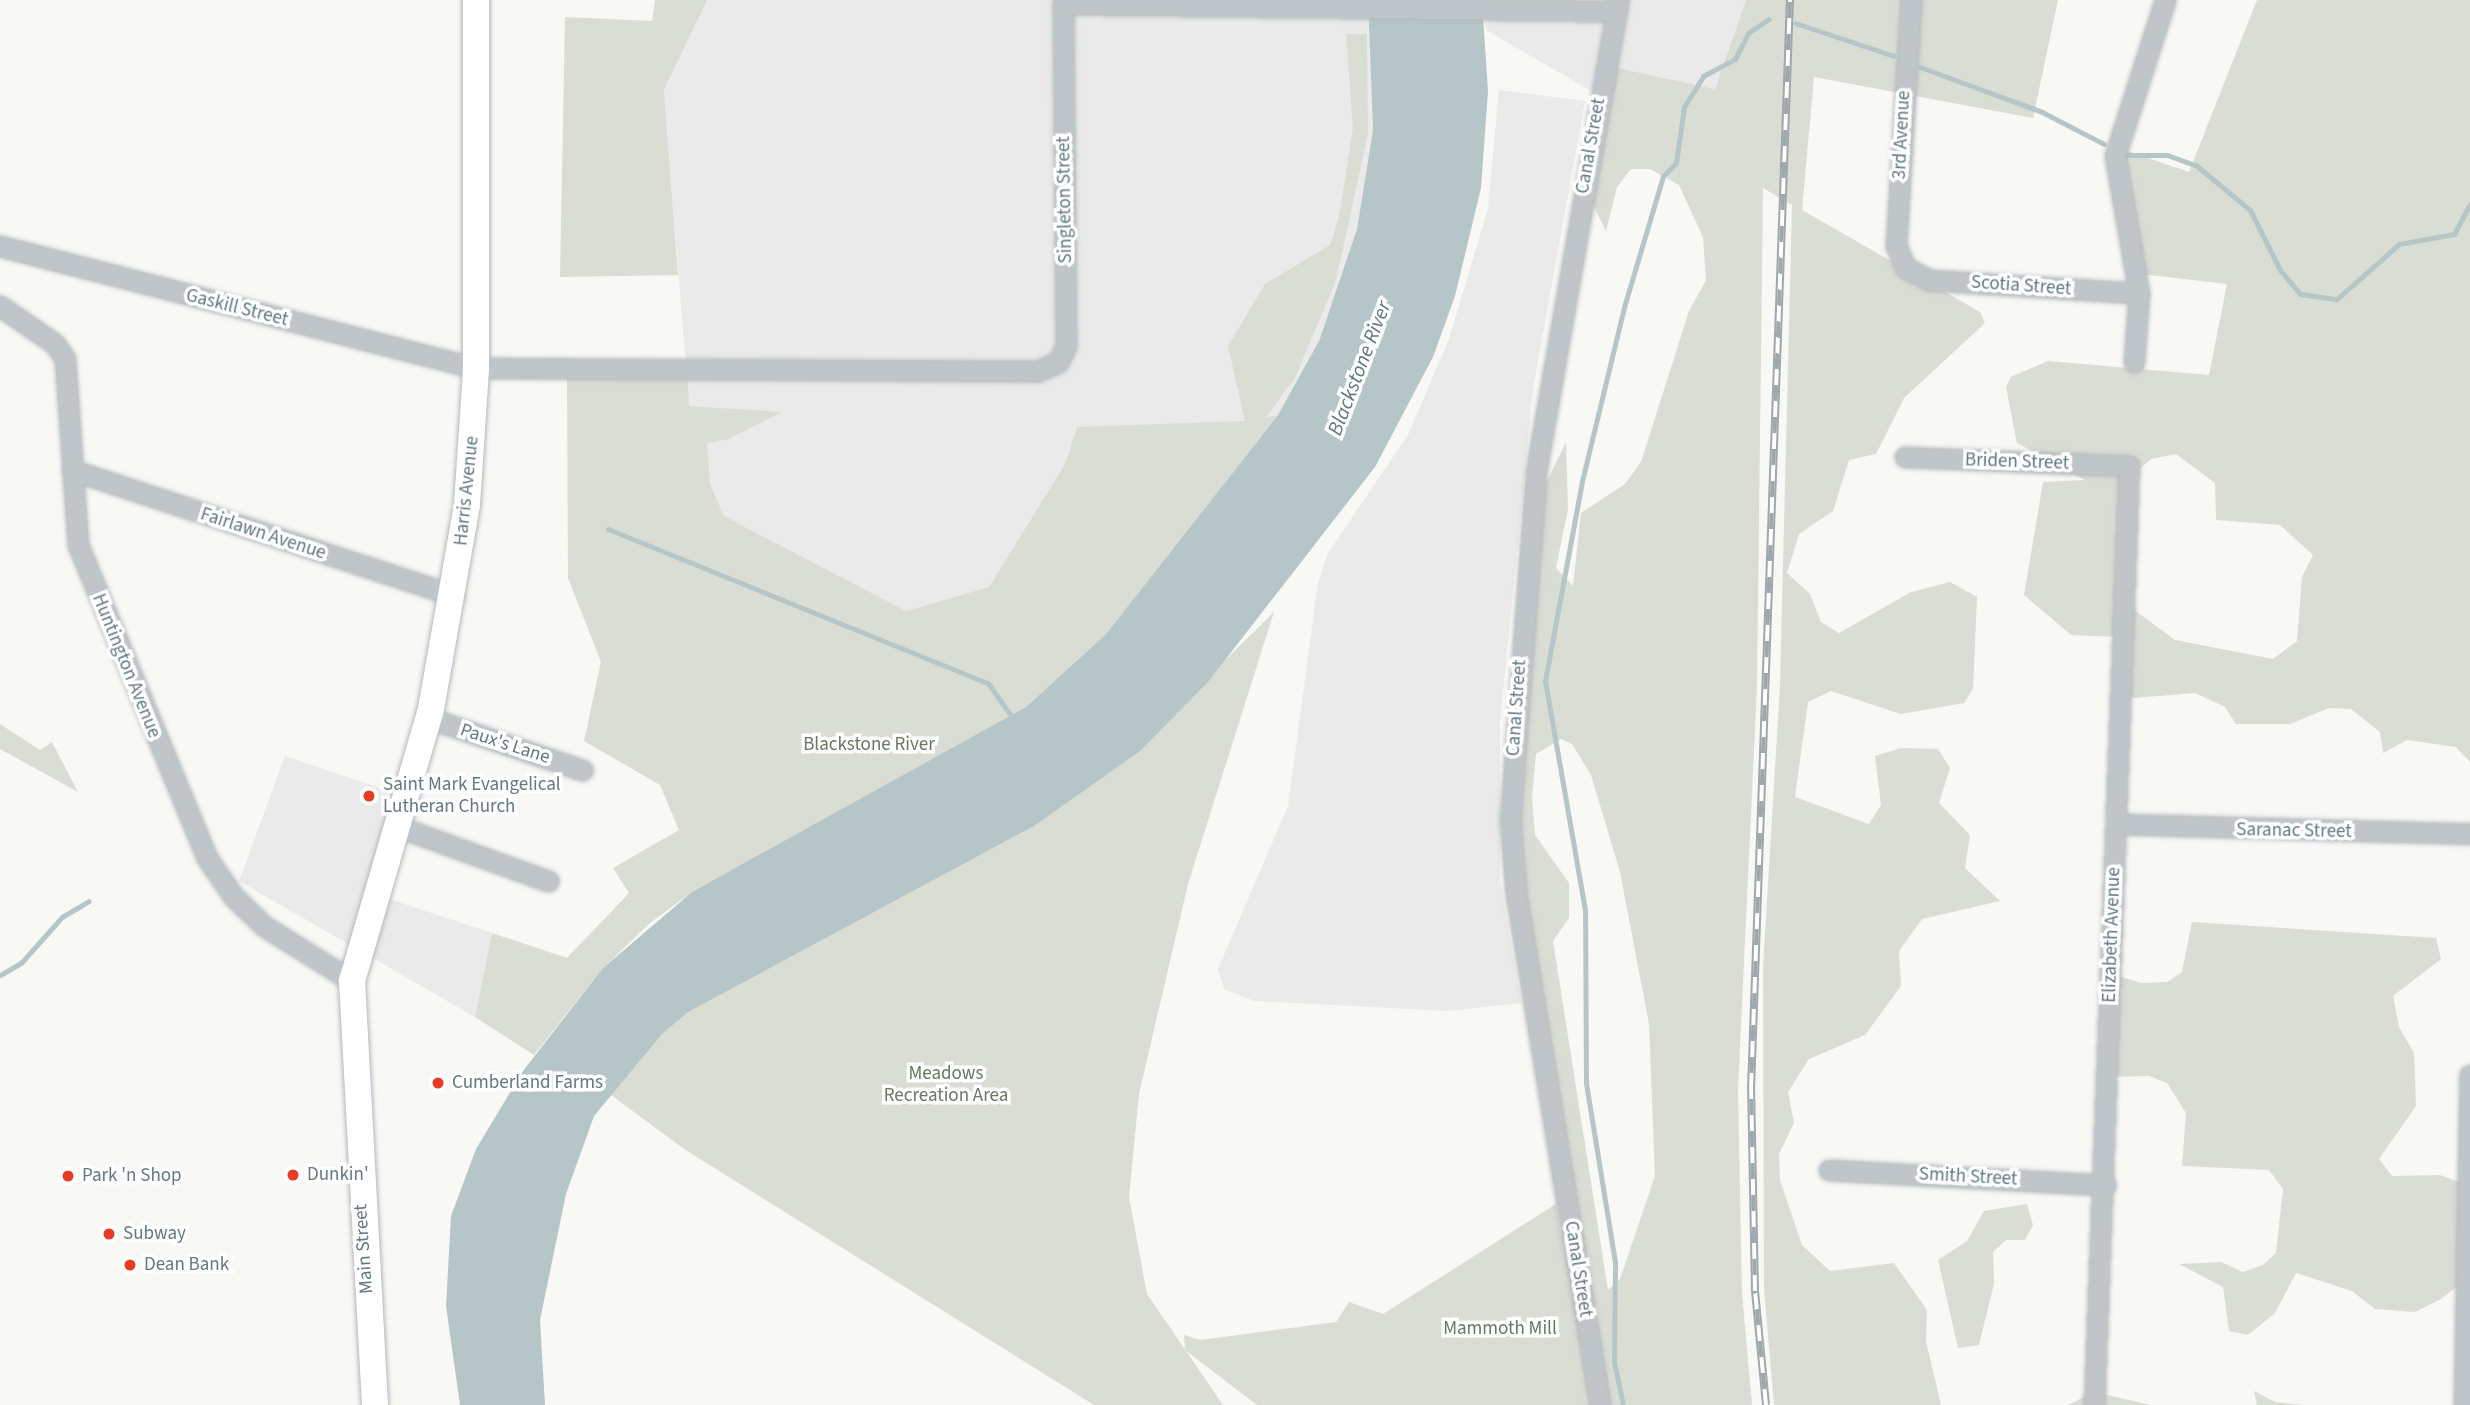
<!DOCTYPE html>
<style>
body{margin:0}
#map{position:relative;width:2470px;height:1405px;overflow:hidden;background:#f8f8f5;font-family:"Source Sans 3",sans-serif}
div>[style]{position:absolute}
.built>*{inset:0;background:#e9eae9}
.green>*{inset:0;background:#d9ddd4}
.water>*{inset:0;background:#b6c6c8}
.stream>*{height:5px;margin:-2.5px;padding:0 2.5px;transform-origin:2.5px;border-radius:2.5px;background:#b6c6c8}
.roads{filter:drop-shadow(0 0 2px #b2b9bc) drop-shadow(0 0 2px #b2b9bc)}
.minor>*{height:19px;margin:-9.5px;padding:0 9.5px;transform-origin:9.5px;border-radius:9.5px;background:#bfc5c8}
.major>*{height:26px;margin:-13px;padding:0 13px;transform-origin:13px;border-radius:13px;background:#fff}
.rail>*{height:8px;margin-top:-4px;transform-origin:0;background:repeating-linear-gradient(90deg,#fff 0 16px,#9ea8ad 0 32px);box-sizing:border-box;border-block:2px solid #9ea8ad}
.dots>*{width:19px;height:19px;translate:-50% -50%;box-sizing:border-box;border:4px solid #fff;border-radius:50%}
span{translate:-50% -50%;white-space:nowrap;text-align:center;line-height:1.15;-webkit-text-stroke:7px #fff;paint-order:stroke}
.street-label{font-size:19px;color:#627882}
.park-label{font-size:19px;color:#687961}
.poi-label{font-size:19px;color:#627882}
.left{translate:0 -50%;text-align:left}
.water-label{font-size:21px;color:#5d777c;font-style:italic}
</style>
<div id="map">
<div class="built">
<i style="clip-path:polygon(707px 0,1368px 0,1373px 130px,1357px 229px,1319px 341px,1278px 415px,1212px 426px,1077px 427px,1065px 464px,989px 587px,906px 611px,724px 516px,710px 484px,706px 443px,726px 440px,781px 412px,689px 406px,664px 90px)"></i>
<i style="clip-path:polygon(1482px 0,1746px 0,1715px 89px,1610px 66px,1603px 98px,1486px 30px)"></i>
<i style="clip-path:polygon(1499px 90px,1585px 101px,1533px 389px,1500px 722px,1500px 880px,1521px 1003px,1448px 1011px,1254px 1001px,1224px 989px,1218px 969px,1288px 806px,1318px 582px,1328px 553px,1408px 435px,1449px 339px,1488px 209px)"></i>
<i style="clip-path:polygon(285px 756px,407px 797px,377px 895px,492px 933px,475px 1017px,239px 881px)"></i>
</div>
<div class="green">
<i style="clip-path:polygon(655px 0,707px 0,664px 90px,678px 275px,560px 277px,565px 17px,652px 21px)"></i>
<i style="clip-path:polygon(evenodd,1746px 0,2058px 0,2033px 118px,1814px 77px,1802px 210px,1980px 312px,1985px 323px,1904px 398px,1876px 454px,1849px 460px,1833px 511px,1799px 534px,1787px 573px,1810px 594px,1821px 622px,1839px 633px,1911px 592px,1950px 582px,1977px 597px,1973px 689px,1964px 703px,1901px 714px,1831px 691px,1808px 702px,1795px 797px,1869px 824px,1881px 805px,1875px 756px,1901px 748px,1938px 749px,1950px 768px,1939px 803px,1970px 835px,1965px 868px,2000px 901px,1922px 919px,1899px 951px,1901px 986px,1865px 1035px,1809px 1059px,1788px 1092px,1794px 1123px,1779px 1154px,1780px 1180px,1802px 1245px,1830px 1271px,1894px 1263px,1927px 1310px,1926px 1341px,1941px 1405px,1774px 1405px,1764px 1290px,1763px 967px,1780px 685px,1792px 205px,1763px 188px,1757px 686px,1738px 1090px,1742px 1293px,1752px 1405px,1257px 1405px,1185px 1350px,1184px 1335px,1200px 1340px,1336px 1322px,1349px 1302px,1383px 1314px,1556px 1204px,1561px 1235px,1575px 1232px,1515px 873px,1541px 493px,1566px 442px,1568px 509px,1556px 568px,1573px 586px,1581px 513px,1625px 484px,1641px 462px,1689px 311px,1706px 280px,1703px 237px,1679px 185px,1650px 169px,1631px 169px,1617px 187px,1606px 231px,1593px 205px,1590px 185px,1609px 66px,1715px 89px,1746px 0,1561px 739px,1572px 744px,1591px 775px,1620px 872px,1649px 1024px,1655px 1176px,1620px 1279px,1608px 1290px,1553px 941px,1569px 918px,1569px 883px,1535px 835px,1532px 798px,1536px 754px,1561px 739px)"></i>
<i style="clip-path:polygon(evenodd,2257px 0,2470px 0,2470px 762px,2456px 747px,2407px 740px,2383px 753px,2380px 732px,2351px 709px,2329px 708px,2290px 724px,2236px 724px,2225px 707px,2195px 693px,2121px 699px,2117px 637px,2071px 635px,2024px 595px,2043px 482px,2085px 480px,2017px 443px,2006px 387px,2011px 377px,2048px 361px,2209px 375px,2227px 284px,2141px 274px,2119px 148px,2189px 172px,2257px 0,2176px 454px,2215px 483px,2216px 520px,2280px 525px,2313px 555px,2302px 577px,2297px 641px,2273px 659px,2175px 640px,2122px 601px,2128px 478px,2151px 459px,2176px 454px)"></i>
<i style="clip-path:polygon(1346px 34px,1367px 34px,1368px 134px,1336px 280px,1295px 378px,1266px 417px,1278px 415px,1106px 634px,1026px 707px,992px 729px,692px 892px,650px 923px,603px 968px,534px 1055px,475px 1017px,492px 933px,567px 958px,629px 893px,613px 868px,679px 830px,660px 785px,584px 741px,601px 662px,568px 578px,567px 367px,687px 366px,689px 406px,782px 412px,726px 440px,707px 443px,710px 484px,724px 516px,906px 611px,989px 587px,1065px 464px,1077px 427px,1245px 421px,1228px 346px,1265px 284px,1330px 245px,1339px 217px,1353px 128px)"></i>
<i style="clip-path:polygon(1274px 612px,1188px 884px,1139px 1094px,1129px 1197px,1147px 1294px,1223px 1405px,1094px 1405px,684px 1149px,611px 1095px,652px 1042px,691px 1006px,1217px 668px)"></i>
<i style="clip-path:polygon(0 724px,40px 750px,52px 742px,78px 792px,0 749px)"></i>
<i style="clip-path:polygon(2192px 922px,2436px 938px,2441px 959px,2393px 996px,2399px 1027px,2414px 1053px,2416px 1106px,2379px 1159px,2392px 1176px,2440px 1175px,2468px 1185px,2467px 1279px,2441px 1299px,2415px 1312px,2375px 1309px,2352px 1291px,2296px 1273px,2275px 1313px,2248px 1335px,2229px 1331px,2223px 1287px,2179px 1264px,2221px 1262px,2243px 1272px,2263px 1265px,2276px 1253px,2283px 1189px,2269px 1170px,2182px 1166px,2186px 1113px,2167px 1083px,2149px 1076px,2109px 1077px,2109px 973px,2141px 983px,2167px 982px,2182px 972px)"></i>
<i style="clip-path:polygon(2027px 1204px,2033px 1225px,2025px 1240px,2006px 1240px,1993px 1252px,1994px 1284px,1979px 1345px,1958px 1348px,1938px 1260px,1967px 1241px,1984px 1211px)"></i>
<i style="clip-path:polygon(2254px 1391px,2275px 1402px,2302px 1405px,2257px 1405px)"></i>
<i style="clip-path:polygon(2094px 1392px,2151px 1405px,2068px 1405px)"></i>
</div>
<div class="water">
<i style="clip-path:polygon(1368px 0,1482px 0,1488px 91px,1481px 188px,1455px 296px,1433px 357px,1375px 467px,1208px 682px,1140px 751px,1034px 826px,688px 1012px,663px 1033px,594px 1116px,566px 1194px,540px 1320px,545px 1405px,460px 1405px,446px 1306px,451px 1216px,476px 1149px,523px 1071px,603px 968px,692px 892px,1026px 707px,1106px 634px,1278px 415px,1319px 341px,1357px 229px,1373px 130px)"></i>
</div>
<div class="stream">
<i style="left:1795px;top:23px;width:104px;rotate:18.4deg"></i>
<i style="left:1920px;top:67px;width:130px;rotate:20.2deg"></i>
<i style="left:2042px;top:112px;width:70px;rotate:27.3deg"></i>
<i style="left:2127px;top:155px;width:40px"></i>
<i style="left:2167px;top:155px;width:32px;rotate:20deg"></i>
<i style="left:2197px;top:166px;width:69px;rotate:39.7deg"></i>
<i style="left:2250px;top:210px;width:67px;rotate:63.4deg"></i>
<i style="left:2280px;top:270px;width:31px;rotate:50deg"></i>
<i style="left:2300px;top:294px;width:37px;rotate:8deg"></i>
<i style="left:2337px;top:299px;width:83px;rotate:-41.6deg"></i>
<i style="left:2399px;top:244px;width:56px;rotate:-10.3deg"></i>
<i style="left:2454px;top:234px;width:34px;rotate:-62deg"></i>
<i style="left:608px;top:529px;width:410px;rotate:22.1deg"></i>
<i style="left:988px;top:683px;width:45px;rotate:54.9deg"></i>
<i style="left:0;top:975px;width:24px;rotate:-30deg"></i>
<i style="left:21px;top:963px;width:62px;rotate:-48.3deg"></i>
<i style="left:62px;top:917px;width:31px;rotate:-31deg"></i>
<i style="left:1623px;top:1405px;width:44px;rotate:-101.8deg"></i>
<i style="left:1614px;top:1362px;width:100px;rotate:-89.4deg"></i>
<i style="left:1615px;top:1262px;width:181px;rotate:-99.2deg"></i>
<i style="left:1586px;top:1083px;width:173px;rotate:-90.3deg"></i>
<i style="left:1585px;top:910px;width:232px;rotate:-99.9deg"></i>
<i style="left:1545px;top:681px;width:203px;rotate:-79.5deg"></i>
<i style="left:1582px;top:481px;width:179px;rotate:-76.4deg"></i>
<i style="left:1624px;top:307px;width:137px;rotate:-73.4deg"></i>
<i style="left:1663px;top:176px;width:18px;rotate:-45deg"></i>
<i style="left:1676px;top:163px;width:57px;rotate:-81.9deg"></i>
<i style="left:1684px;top:107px;width:36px;rotate:-58deg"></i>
<i style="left:1703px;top:76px;width:36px;rotate:-28deg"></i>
<i style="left:1735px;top:59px;width:29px;rotate:-63deg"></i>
<i style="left:1748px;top:33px;width:25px;rotate:-34deg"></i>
</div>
<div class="roads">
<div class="minor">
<i style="left:1911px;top:0;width:246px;rotate:93.5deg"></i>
<i style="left:1896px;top:246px;width:24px;rotate:66deg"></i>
<i style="left:1906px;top:268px;width:27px;rotate:27deg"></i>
<i style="left:1930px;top:280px;width:209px;rotate:3.6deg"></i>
<i style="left:0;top:246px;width:491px;rotate:14.4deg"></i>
<i style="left:476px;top:368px;width:562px;rotate:0.31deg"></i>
<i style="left:1038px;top:371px;width:22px;rotate:-24deg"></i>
<i style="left:1058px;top:362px;width:18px;rotate:-63deg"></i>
<i style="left:1066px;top:346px;width:342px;rotate:-90.5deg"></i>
<i style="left:1063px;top:4px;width:552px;rotate:0.73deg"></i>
<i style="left:0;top:306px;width:67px;rotate:34.6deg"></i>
<i style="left:55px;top:344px;width:18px;rotate:56deg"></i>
<i style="left:65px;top:359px;width:186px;rotate:86deg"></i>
<i style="left:78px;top:545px;width:339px;rotate:67.6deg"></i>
<i style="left:207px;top:858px;width:46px;rotate:55.6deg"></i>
<i style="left:233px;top:896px;width:43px;rotate:44.1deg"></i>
<i style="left:264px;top:926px;width:104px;rotate:32deg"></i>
<i style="left:2134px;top:362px;width:69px;rotate:-85.9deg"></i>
<i style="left:2139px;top:293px;width:139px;rotate:-99.9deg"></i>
<i style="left:2115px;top:156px;width:164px;rotate:-72.2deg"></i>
<i style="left:1905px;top:457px;width:224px;rotate:2.3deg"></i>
<i style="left:2129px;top:466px;width:940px;rotate:92.13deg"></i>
<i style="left:72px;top:470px;width:403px;rotate:18.2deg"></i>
<i style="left:429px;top:718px;width:162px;rotate:18.8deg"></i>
<i style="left:2118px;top:824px;width:352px;rotate:1.6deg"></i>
<i style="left:396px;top:826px;width:162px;rotate:19.9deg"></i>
<i style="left:1829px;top:1170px;width:277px;rotate:3.1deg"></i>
<i style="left:1600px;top:1405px;width:518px;rotate:-99.33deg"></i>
<i style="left:1516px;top:894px;width:74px;rotate:-94.6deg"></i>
<i style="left:1510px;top:820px;width:349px;rotate:-85.7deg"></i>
<i style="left:1536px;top:472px;width:479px;rotate:-80.1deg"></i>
<i style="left:2464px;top:1405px;width:330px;rotate:-89deg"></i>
</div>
<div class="major">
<i style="left:375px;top:1405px;width:425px;rotate:-93.1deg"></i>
<i style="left:352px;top:981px;width:283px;rotate:-73.8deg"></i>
<i style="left:431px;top:709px;width:207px;rotate:-80deg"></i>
<i style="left:467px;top:505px;width:137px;rotate:-86.2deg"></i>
<i style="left:476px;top:368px;width:368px;rotate:-90deg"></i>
</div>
</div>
<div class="rail">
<i style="left:1766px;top:1405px;width:115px;rotate:-95.5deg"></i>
<i style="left:1755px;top:1291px;width:202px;rotate:-91.1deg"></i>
<i style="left:1751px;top:1089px;width:1090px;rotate:-87.95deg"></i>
</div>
<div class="dots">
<i style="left:369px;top:796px;background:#e93a24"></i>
<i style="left:438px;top:1083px;background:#e93a24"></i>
<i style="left:293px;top:1175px;background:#e93a24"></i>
<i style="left:68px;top:1176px;background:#e93a24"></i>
<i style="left:109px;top:1234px;background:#e93a24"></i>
<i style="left:130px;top:1265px;background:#e93a24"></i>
</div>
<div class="street-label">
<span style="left:1902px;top:135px;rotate:-87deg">3rd Avenue</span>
<span style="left:1591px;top:146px;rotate:-80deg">Canal Street</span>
<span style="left:1065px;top:200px;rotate:-91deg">Singleton Street</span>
<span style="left:2021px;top:286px;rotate:4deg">Scotia Street</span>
<span style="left:237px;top:308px;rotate:14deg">Gaskill Street</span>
<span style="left:2017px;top:462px;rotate:2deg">Briden Street</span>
<span style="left:467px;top:491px;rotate:-84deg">Harris Avenue</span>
<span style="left:263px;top:534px;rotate:18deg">Fairlawn Avenue</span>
<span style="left:126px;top:666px;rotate:68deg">Huntington Avenue</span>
<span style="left:1517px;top:708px;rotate:-86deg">Canal Street</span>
<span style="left:505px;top:744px;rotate:18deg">Paux's Lane</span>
<span style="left:2294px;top:831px;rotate:1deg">Saranac Street</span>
<span style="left:2112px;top:935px;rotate:-88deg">Elizabeth Avenue</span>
<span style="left:1968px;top:1177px;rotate:3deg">Smith Street</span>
<span style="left:364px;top:1249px;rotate:-94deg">Main Street</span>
<span style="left:1578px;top:1269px;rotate:81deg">Canal Street</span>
</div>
<div class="park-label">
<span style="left:869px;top:745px">Blackstone River</span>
<span style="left:946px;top:1085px">Meadows<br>Recreation Area</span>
<span style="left:1500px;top:1329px">Mammoth Mill</span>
</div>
<div class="poi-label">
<span class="left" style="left:383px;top:796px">Saint Mark Evangelical<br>Lutheran Church</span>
<span class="left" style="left:452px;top:1083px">Cumberland Farms</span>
<span class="left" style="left:307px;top:1175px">Dunkin'</span>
<span class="left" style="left:82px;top:1176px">Park 'n Shop</span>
<span class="left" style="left:123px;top:1234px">Subway</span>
<span class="left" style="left:144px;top:1265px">Dean Bank</span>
</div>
<div class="water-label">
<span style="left:1359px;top:368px;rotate:-69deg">Blackstone River</span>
</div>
</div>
